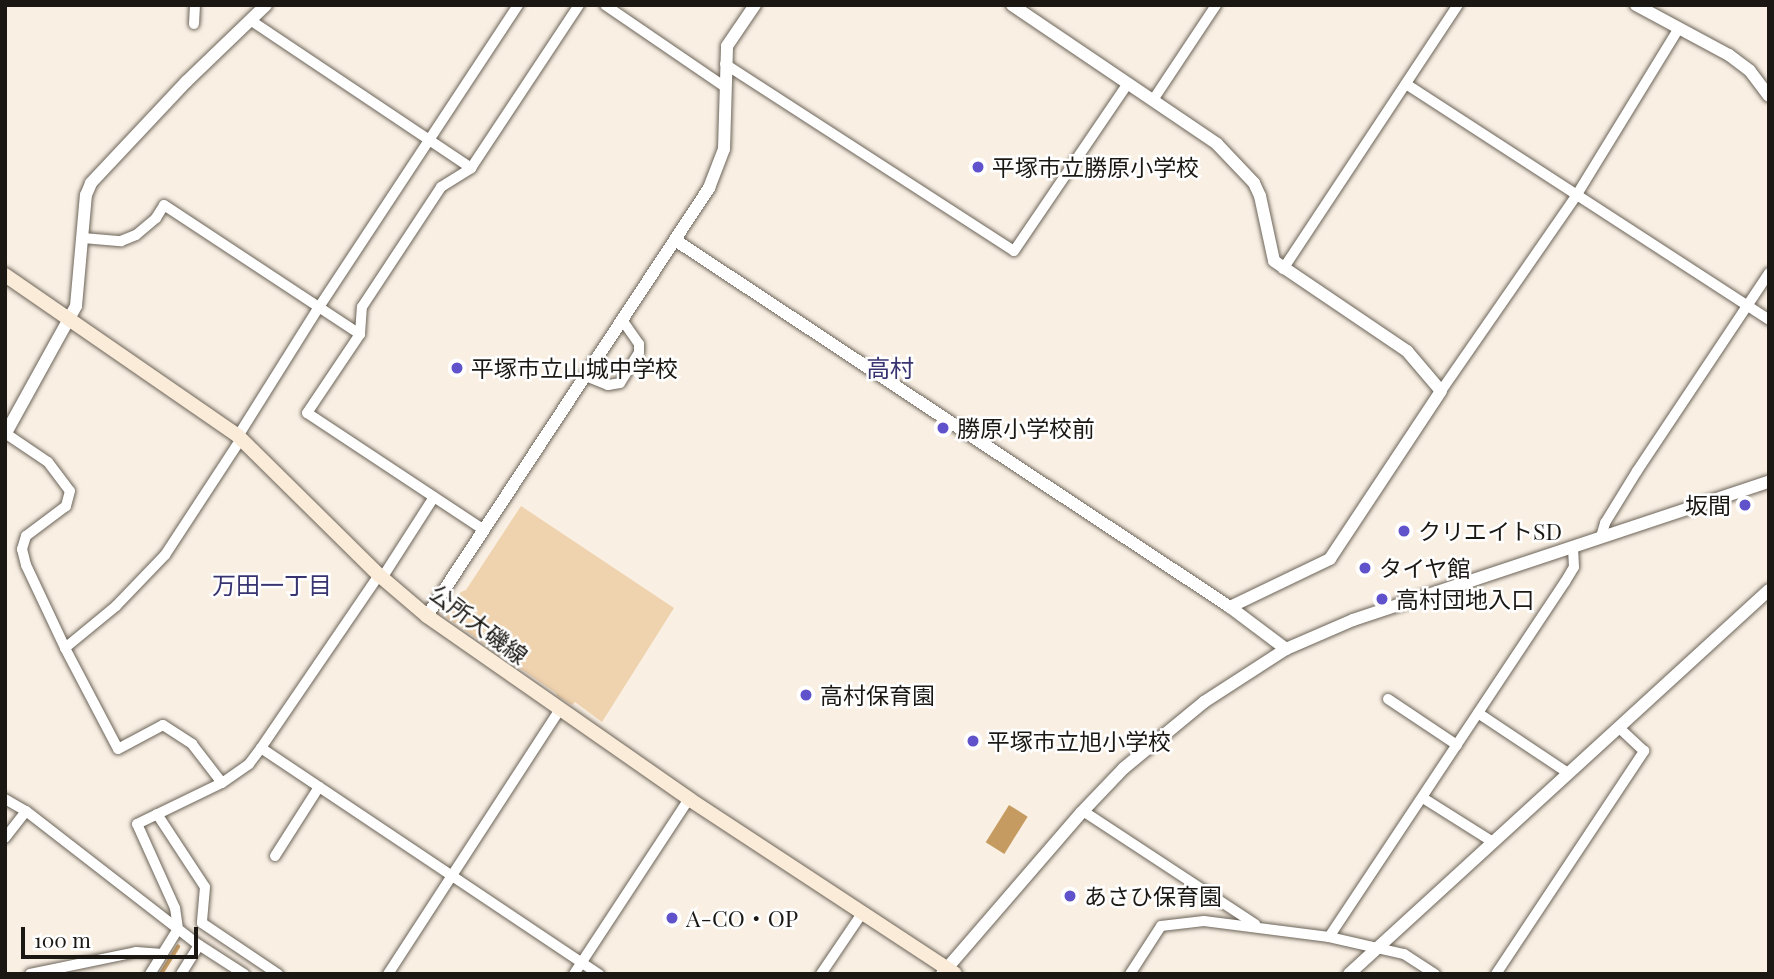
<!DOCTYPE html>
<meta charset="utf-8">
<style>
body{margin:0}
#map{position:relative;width:1774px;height:979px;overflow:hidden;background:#f9efe3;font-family:"Playfair Display","Noto Sans JP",serif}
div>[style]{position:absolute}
.green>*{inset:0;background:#efd2ae}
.water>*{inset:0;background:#c69b61;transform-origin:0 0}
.stream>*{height:3.5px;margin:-1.75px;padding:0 1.75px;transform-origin:1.75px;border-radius:1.75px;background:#c69b61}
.roads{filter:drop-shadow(0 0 2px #6c6459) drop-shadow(0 0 2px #6c6459)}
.minor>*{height:10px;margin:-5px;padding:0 5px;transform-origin:5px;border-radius:5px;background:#fff}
.tertiary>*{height:12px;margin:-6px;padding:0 6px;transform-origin:6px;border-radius:6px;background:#fff}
.secondary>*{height:14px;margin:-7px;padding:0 7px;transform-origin:7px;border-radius:7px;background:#fbecd9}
.dots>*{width:19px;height:19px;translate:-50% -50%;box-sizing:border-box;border:4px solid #fff;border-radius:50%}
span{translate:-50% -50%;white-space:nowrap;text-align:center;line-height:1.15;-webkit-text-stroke:5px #fff;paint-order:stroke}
.poi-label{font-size:23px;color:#1b1814}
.left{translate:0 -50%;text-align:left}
.right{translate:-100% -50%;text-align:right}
.street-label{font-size:23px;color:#1b1814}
.neighbourhood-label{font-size:24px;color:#383470}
.frame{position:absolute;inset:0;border:7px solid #1b1814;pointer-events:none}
.scale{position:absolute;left:21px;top:927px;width:177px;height:32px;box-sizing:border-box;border:4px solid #1b1814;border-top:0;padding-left:9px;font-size:21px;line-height:24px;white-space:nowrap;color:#1b1814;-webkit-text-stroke:5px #fff;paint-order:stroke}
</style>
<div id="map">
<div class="green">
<i style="clip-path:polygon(521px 506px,674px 608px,602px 722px,575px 702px,572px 705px,557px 696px,556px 693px,447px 618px,446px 615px,461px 592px,466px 590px)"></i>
</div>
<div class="water">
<i style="left:1009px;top:805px;width:22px;height:44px;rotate:32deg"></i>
</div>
<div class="stream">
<i style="left:161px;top:974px;width:32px;rotate:-58deg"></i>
</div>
<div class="roads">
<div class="minor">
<i style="left:605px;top:5px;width:145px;rotate:34.3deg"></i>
<i style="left:250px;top:20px;width:266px;rotate:33.8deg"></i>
<i style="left:194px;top:24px;width:19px;rotate:-87deg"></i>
<i style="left:725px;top:64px;width:344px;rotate:32.9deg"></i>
<i style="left:1014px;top:251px;width:203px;rotate:-55.8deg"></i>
<i style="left:1406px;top:84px;width:433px;rotate:33deg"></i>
<i style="left:1153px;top:100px;width:114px;rotate:-56.4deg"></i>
<i style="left:83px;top:238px;width:38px;rotate:5deg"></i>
<i style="left:121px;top:241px;width:16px;rotate:-22deg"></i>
<i style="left:136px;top:235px;width:26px;rotate:-40deg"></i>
<i style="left:156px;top:218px;width:15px;rotate:-58deg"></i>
<i style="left:164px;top:205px;width:235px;rotate:33.4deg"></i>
<i style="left:1283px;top:269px;width:317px;rotate:-56.5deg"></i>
<i style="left:586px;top:376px;width:24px;rotate:22deg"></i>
<i style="left:608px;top:385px;width:12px;rotate:-9deg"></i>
<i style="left:620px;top:383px;width:36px;rotate:-58deg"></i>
<i style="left:639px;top:352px;width:8px;rotate:-90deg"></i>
<i style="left:639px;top:344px;width:29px;rotate:-125deg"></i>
<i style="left:1441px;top:391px;width:237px;rotate:-55.3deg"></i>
<i style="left:1576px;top:196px;width:197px;rotate:-58.5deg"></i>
<i style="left:5px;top:433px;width:52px;rotate:34deg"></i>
<i style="left:48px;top:462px;width:36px;rotate:53deg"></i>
<i style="left:70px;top:491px;width:16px;rotate:105deg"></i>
<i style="left:66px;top:506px;width:50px;rotate:143.1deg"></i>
<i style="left:26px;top:536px;width:14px;rotate:107deg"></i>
<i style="left:22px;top:549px;width:16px;rotate:76deg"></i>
<i style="left:26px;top:565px;width:92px;rotate:64.8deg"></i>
<i style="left:65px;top:648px;width:114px;rotate:62.3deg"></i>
<i style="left:118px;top:749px;width:51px;rotate:-28.1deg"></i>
<i style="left:163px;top:725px;width:35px;rotate:33deg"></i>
<i style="left:192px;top:744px;width:49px;rotate:52.4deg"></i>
<i style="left:238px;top:436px;width:152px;rotate:-57.9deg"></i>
<i style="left:319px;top:307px;width:362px;rotate:-56.6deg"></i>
<i style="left:484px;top:530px;width:212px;rotate:-146.5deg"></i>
<i style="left:307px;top:413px;width:95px;rotate:-56.1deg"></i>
<i style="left:360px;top:334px;width:27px;rotate:-86deg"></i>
<i style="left:362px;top:307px;width:144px;rotate:-56.6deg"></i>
<i style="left:441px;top:187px;width:36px;rotate:-32deg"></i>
<i style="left:471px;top:168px;width:196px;rotate:-56.5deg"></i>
<i style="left:1601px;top:537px;width:15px;rotate:-74deg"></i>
<i style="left:1605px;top:523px;width:61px;rotate:-58.4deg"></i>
<i style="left:1637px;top:471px;width:238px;rotate:-56.3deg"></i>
<i style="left:379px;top:575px;width:209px;rotate:124.3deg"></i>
<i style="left:261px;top:748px;width:407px;rotate:33.8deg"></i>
<i style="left:382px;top:578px;width:96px;rotate:-57.3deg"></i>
<i style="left:65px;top:648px;width:66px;rotate:-39.5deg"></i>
<i style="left:116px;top:606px;width:71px;rotate:-46.1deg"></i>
<i style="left:165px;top:555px;width:139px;rotate:-56.8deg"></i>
<i style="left:1388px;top:699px;width:83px;rotate:33.7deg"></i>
<i style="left:1478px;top:713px;width:108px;rotate:33.7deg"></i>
<i style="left:1423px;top:798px;width:83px;rotate:32.2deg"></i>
<i style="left:5px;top:799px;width:24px;rotate:30deg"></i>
<i style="left:26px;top:811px;width:219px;rotate:37.8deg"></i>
<i style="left:199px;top:945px;width:54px;rotate:32.8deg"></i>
<i style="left:1083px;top:811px;width:206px;rotate:33.3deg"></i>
<i style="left:157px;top:814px;width:87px;rotate:56.7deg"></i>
<i style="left:205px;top:887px;width:36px;rotate:95deg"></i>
<i style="left:202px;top:923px;width:92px;rotate:33.9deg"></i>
<i style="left:5px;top:838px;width:34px;rotate:-52deg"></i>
<i style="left:275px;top:856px;width:82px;rotate:-57.5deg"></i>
<i style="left:1329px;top:937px;width:426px;rotate:-56.4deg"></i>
<i style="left:1565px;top:582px;width:17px;rotate:-59deg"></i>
<i style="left:1574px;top:567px;width:19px;rotate:-93deg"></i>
<i style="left:30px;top:974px;width:108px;rotate:-11.7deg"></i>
<i style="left:136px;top:952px;width:27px;rotate:4deg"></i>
<i style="left:150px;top:974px;width:53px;rotate:-58.1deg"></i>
<i style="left:178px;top:929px;width:21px;rotate:-98deg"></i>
<i style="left:175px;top:908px;width:92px;rotate:-114.3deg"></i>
<i style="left:137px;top:824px;width:94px;rotate:-25.8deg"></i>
<i style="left:222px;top:783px;width:33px;rotate:-35deg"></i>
<i style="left:249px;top:764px;width:20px;rotate:-53deg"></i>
<i style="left:181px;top:974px;width:34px;rotate:-58deg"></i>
<i style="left:388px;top:974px;width:314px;rotate:-57deg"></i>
<i style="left:574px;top:974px;width:209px;rotate:-56.7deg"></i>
<i style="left:821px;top:974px;width:71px;rotate:-55.9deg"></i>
<i style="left:1130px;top:974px;width:57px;rotate:-57.1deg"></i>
<i style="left:1161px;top:926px;width:43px;rotate:-6.6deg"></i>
<i style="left:1204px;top:921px;width:126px;rotate:7.3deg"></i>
<i style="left:1329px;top:937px;width:77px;rotate:12.8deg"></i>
<i style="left:1404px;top:954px;width:37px;rotate:33deg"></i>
<i style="left:1496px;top:974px;width:268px;rotate:-56.4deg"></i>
<i style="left:1644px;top:751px;width:35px;rotate:-137deg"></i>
</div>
<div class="tertiary">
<i style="left:1012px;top:5px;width:248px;rotate:34.1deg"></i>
<i style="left:1217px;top:144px;width:54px;rotate:46.5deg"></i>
<i style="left:1254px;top:183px;width:14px;rotate:65deg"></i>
<i style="left:1260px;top:196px;width:66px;rotate:77.8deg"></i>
<i style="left:1274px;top:261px;width:161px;rotate:34.1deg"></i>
<i style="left:1407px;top:351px;width:52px;rotate:49.6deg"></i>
<i style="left:1441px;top:391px;width:201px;rotate:123.5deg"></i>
<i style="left:1330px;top:559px;width:111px;rotate:154.4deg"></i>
<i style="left:1636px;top:5px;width:106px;rotate:28.3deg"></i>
<i style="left:1729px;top:55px;width:26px;rotate:37deg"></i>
<i style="left:1750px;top:71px;width:31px;rotate:53deg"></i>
<i style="left:675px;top:240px;width:665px;rotate:33.48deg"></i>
<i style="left:1230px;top:607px;width:70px;rotate:36.9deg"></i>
<i style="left:7px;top:431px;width:143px;rotate:-61.1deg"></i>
<i style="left:76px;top:306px;width:111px;rotate:-84.9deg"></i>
<i style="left:86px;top:195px;width:13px;rotate:-67deg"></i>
<i style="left:91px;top:183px;width:139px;rotate:-46.8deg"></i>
<i style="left:186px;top:82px;width:111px;rotate:-43.9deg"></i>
<i style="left:427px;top:616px;width:513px;rotate:-56.62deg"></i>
<i style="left:709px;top:188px;width:42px;rotate:-69deg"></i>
<i style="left:724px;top:149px;width:103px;rotate:-88.3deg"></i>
<i style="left:727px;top:46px;width:50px;rotate:-55.7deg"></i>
<i style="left:942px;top:974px;width:213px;rotate:-49.2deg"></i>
<i style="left:1081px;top:813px;width:62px;rotate:-46.3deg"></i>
<i style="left:1124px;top:768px;width:104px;rotate:-39.5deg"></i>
<i style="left:1204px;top:702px;width:98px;rotate:-32.9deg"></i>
<i style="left:1286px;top:649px;width:73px;rotate:-23.4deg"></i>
<i style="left:1353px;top:620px;width:438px;rotate:-18.4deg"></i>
<i style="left:1349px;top:974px;width:569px;rotate:-42.44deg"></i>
</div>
<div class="secondary">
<i style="left:5px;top:275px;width:283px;rotate:34.6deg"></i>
<i style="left:238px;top:436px;width:198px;rotate:44.6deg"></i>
<i style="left:379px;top:575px;width:63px;rotate:40.5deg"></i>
<i style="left:427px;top:616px;width:320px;rotate:34.9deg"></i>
<i style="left:689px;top:799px;width:318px;rotate:33.3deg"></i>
</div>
</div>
<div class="dots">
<i style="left:978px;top:167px;background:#5f52cb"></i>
<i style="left:457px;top:368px;background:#5f52cb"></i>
<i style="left:943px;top:428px;background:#5f52cb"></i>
<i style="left:1745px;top:505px;background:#5f52cb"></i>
<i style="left:1404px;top:531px;background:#5f52cb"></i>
<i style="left:1365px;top:568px;background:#5f52cb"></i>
<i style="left:1382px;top:599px;background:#5f52cb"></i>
<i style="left:806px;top:695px;background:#5f52cb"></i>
<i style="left:973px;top:741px;background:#5f52cb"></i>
<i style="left:1070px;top:896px;background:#5f52cb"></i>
<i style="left:672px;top:918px;background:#5f52cb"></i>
</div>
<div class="poi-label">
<span class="left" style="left:992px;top:167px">平塚市立勝原小学校</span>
<span class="left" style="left:471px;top:368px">平塚市立山城中学校</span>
<span class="left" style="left:957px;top:428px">勝原小学校前</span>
<span class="right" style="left:1731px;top:505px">坂間</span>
<span class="left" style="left:1418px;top:531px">クリエイトSD</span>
<span class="left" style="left:1379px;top:568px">タイヤ館</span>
<span class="left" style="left:1396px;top:599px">高村団地入口</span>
<span class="left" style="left:820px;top:695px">高村保育園</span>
<span class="left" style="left:987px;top:741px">平塚市立旭小学校</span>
<span class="left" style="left:1084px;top:896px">あさひ保育園</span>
<span class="left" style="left:686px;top:918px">A-CO・OP</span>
</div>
<div class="street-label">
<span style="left:479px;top:624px;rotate:37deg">公所大磯線</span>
</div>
<div class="neighbourhood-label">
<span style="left:890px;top:368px">高村</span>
<span style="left:272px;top:585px">万田一丁目</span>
</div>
<div class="frame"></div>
<div class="scale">100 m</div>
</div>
